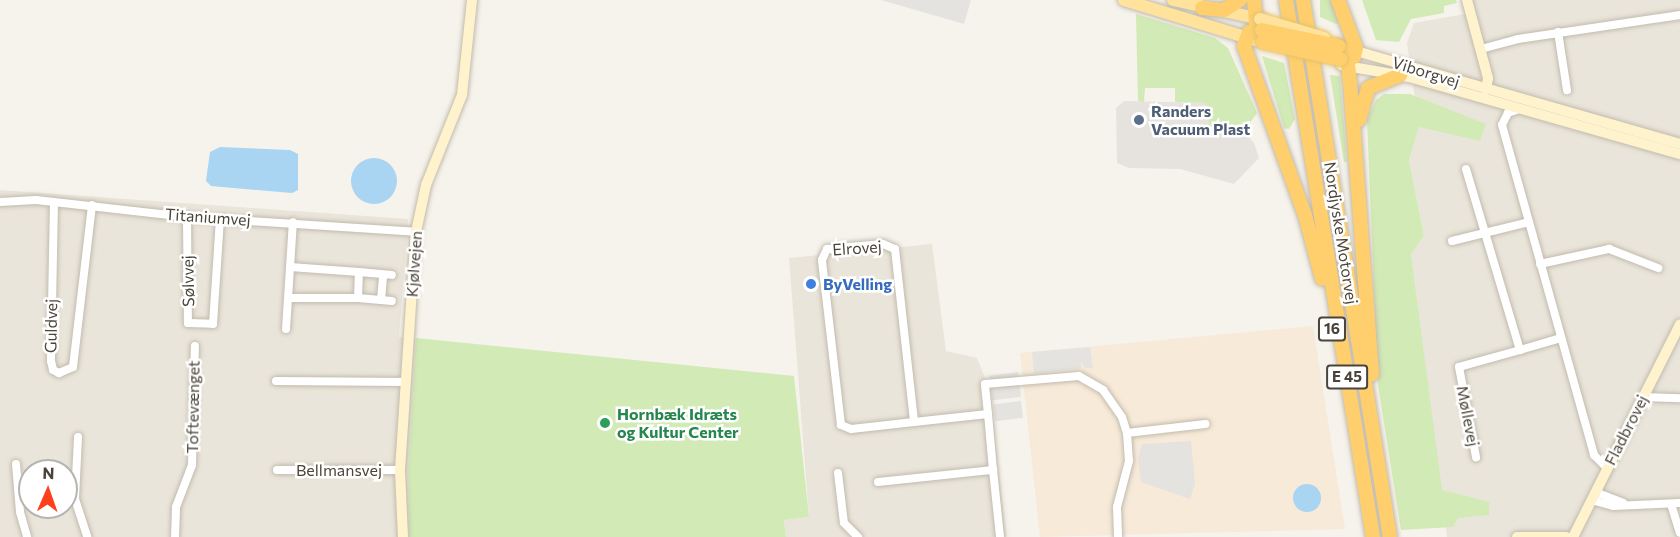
<!DOCTYPE html>
<meta charset="utf-8">
<style>
body{margin:0}
#map{position:relative;width:1680px;height:537px;overflow:hidden;background:#f6f3ec;font-family:Commissioner,sans-serif}
div>[style]{position:absolute}
.residential>*{inset:0;background:#eae5da}
.commercial>*{inset:0;background:#f7ead8}
.industrial>*{inset:0;background:#e6e2dd}
.green>*{inset:0;background:#d2eab5}
.parking>*{inset:0;background:#e5e3e0;transform-origin:0 0}
.water>*{inset:0;background:#a9d4f2}
.round{border-radius:50%}
.roads{filter:drop-shadow(0 0 2px #c2bbae) drop-shadow(0 0 2px #c2bbae)}
.street>*{height:8px;margin:-4px;padding:0 4px;transform-origin:4px;border-radius:4px;background:#fff}
.secondary>*{height:10px;margin:-5px;padding:0 5px;transform-origin:5px;border-radius:5px;background:#fff3cd}
.primary>*{height:12px;margin:-6px;padding:0 6px;transform-origin:6px;border-radius:6px;background:#ffe39c}
.highway>*{height:14px;margin:-7px;padding:0 7px;transform-origin:7px;border-radius:7px;background:#ffcf6e}
.bridges{filter:drop-shadow(0 0 2px #e6c16a) drop-shadow(0 0 2px #e6c16a)}
.primary-bridge>*{height:12px;margin:-6px;padding:0 6px;transform-origin:6px;border-radius:6px;background:#ffe39c}
.highway-bridge>*{height:14px;margin:-7px;padding:0 7px;transform-origin:7px;border-radius:7px;background:#ffcf6e}
.dots>*{width:16px;height:16px;translate:-50% -50%;box-sizing:border-box;border:3px solid #fff;border-radius:50%}
span{translate:-50% -50%;white-space:nowrap;text-align:center;line-height:1.15;-webkit-text-stroke:5px #fff;paint-order:stroke}
.shield-label span{padding:2px 4px;background:#fff;border:2px solid;border-radius:4px;-webkit-text-stroke-width:0}
.shield-label{font-size:15px;color:#4b4439;font-weight:700}
.street-label{font-size:16px;color:#4b4439}
.service-label{font-size:16px;color:#4e5e75;font-weight:700}
.left{translate:0 -50%;text-align:left}
.shop-label{font-size:16px;color:#366cbe;font-weight:700}
.leisure-label{font-size:16px;color:#27864d;font-weight:700}
.north{position:absolute;left:18px;top:459px;width:60px;height:60px;box-sizing:border-box;background:#fff;border:2px solid #b7b4b0;border-radius:50%;rotate:2deg;font-size:16px;font-weight:700;line-height:24px;text-align:center;color:#4b4439}
.north::after{content:'';display:block;margin:auto;width:21px;height:27px;background:#fc3f1d;clip-path:polygon(50% 0,100% 100%,50% 72%,0 100%)}
</style>
<div id="map">
<div class="residential">
<i style="clip-path:polygon(1462px 0,1680px 0,1680px 537px,1447px 537px,1411px 254px,1424px 236px,1409px 160px,1419px 127px,1407px 43px,1414px 23px,1465px 14px)"></i>
<i style="clip-path:polygon(evenodd,0 190px,408px 219px,399px 337px,416px 338px,408px 470px,409px 537px,0 537px,0 190px,30px 471px,66px 471px,66px 507px,30px 507px,30px 471px)"></i>
<i style="clip-path:polygon(932px 244px,946px 351px,977px 358px,990px 390px,1006px 537px,786px 537px,784px 520px,809px 517px,789px 258px)"></i>
</div>
<div class="commercial">
<i style="clip-path:polygon(1313px 326px,1345px 529px,1040px 537px,1020px 353px)"></i>
</div>
<div class="industrial">
<i style="clip-path:polygon(1124px 101px,1208px 103px,1209px 130px,1244px 131px,1254px 143px,1259px 158px,1234px 184px,1180px 169px,1129px 168px,1117px 163px,1116px 108px)"></i>
</div>
<div class="green">
<i style="clip-path:polygon(1320px 0,1332px 0,1341px 22px,1336px 24px,1320px 17px)"></i>
<i style="clip-path:polygon(1362px 0,1456px 0,1457px 3px,1444px 6px,1444px 13px,1411px 19px,1399px 42px,1376px 40px)"></i>
<i style="clip-path:polygon(1136px 14px,1215px 38px,1228px 48px,1257px 113px,1244px 131px,1209px 130px,1207px 103px,1175px 102px,1175px 88px,1145px 88px,1144px 102px,1138px 101px)"></i>
<i style="clip-path:polygon(1262px 56px,1284px 63px,1295px 119px,1289px 129px,1284px 128px)"></i>
<i style="clip-path:polygon(1330px 75px,1340px 76px,1347px 162px,1344px 162px)"></i>
<i style="clip-path:polygon(1384px 94px,1410px 94px,1486px 124px,1480px 141px,1419px 127px,1409px 160px,1424px 236px,1411px 254px,1442px 490px,1489px 502px,1489px 515px,1458px 518px,1453px 527px,1401px 530px,1378px 385px,1367px 120px,1376px 100px)"></i>
<i style="clip-path:polygon(416px 338px,794px 376px,809px 517px,784px 520px,786px 537px,409px 537px,408px 470px)"></i>
</div>
<div class="parking">
<i style="clip-path:polygon(881px 0,971px 0,964px 24px)"></i>
<i style="clip-path:polygon(1090px 347px,1093px 368px,1085px 368px,1081px 362px,1081px 368px,1034px 374px,1032px 352px)"></i>
<i style="left:1018px;top:372px;width:25px;height:29px;rotate:83deg"></i>
<i style="left:1021px;top:401px;width:17px;height:28px;rotate:83deg"></i>
<i style="clip-path:polygon(1191px 441px,1195px 484px,1190px 499px,1141px 482px,1138px 458px,1142px 444px)"></i>
</div>
<div class="water">
<i style="clip-path:polygon(220px 147px,290px 150px,298px 154px,298px 190px,292px 193px,211px 186px,206px 181px,210px 152px)"></i>
<i class="round" style="left:351px;top:158px;width:46px;height:46px"></i>
<i class="round" style="left:1293px;top:484px;width:28px;height:28px"></i>
</div>
<div class="roads">
<div class="street">
<i style="left:1558px;top:32px;width:59px;rotate:81.2deg"></i>
<i style="left:1481px;top:49px;width:38px;rotate:-15deg"></i>
<i style="left:1518px;top:39px;width:164px;rotate:-8.4deg"></i>
<i style="left:1519px;top:109px;width:12px;rotate:160deg"></i>
<i style="left:1508px;top:113px;width:13px;rotate:117deg"></i>
<i style="left:1502px;top:125px;width:343px;rotate:74.4deg"></i>
<i style="left:1594px;top:455px;width:18px;rotate:45deg"></i>
<i style="left:1466px;top:169px;width:189px;rotate:73.4deg"></i>
<i style="left:1520px;top:350px;width:63px;rotate:164.4deg"></i>
<i style="left:1459px;top:367px;width:92px;rotate:79.3deg"></i>
<i style="left:0;top:202px;width:36px;rotate:-3deg"></i>
<i style="left:36px;top:200px;width:152px;rotate:6.4deg"></i>
<i style="left:187px;top:217px;width:229px;rotate:3.7deg"></i>
<i style="left:54px;top:202px;width:159px;rotate:91.1deg"></i>
<i style="left:51px;top:361px;width:9px;rotate:77deg"></i>
<i style="left:53px;top:370px;width:7px;rotate:27deg"></i>
<i style="left:59px;top:373px;width:15px;rotate:-23deg"></i>
<i style="left:73px;top:367px;width:163px;rotate:-83.3deg"></i>
<i style="left:187px;top:217px;width:106px;rotate:89.5deg"></i>
<i style="left:188px;top:323px;width:25px;rotate:2deg"></i>
<i style="left:213px;top:324px;width:105px;rotate:-86.2deg"></i>
<i style="left:1452px;top:241px;width:79px;rotate:-13.9deg"></i>
<i style="left:1540px;top:264px;width:71px;rotate:-12.3deg"></i>
<i style="left:1609px;top:249px;width:53px;rotate:21.2deg"></i>
<i style="left:359px;top:272px;width:33px;rotate:5deg"></i>
<i style="left:288px;top:298px;width:70px"></i>
<i style="left:358px;top:298px;width:26px;rotate:-88deg"></i>
<i style="left:359px;top:272px;width:69px;rotate:-175.9deg"></i>
<i style="left:358px;top:298px;width:34px;rotate:5deg"></i>
<i style="left:381px;top:300px;width:25px;rotate:-85deg"></i>
<i style="left:286px;top:329px;width:107px;rotate:-86.3deg"></i>
<i style="left:1520px;top:350px;width:43px;rotate:-16.3deg"></i>
<i style="left:276px;top:381px;width:130px;rotate:0.4deg"></i>
<i style="left:1643px;top:397px;width:37px;rotate:2deg"></i>
<i style="left:988px;top:414px;width:30px;rotate:-96deg"></i>
<i style="left:985px;top:384px;width:94px;rotate:-4.9deg"></i>
<i style="left:1079px;top:376px;width:28px;rotate:30deg"></i>
<i style="left:1103px;top:390px;width:33px;rotate:55deg"></i>
<i style="left:1122px;top:417px;width:17px;rotate:73deg"></i>
<i style="left:1127px;top:433px;width:28px;rotate:86deg"></i>
<i style="left:1129px;top:461px;width:48px;rotate:104.6deg"></i>
<i style="left:1117px;top:507px;width:30px;rotate:88deg"></i>
<i style="left:914px;top:422px;width:63px;rotate:173.7deg"></i>
<i style="left:851px;top:429px;width:11px;rotate:-158deg"></i>
<i style="left:841px;top:425px;width:166px;rotate:-96.6deg"></i>
<i style="left:822px;top:260px;width:12px;rotate:-66deg"></i>
<i style="left:827px;top:249px;width:56px;rotate:-5.1deg"></i>
<i style="left:883px;top:244px;width:13px;rotate:23deg"></i>
<i style="left:895px;top:249px;width:174px;rotate:83.7deg"></i>
<i style="left:914px;top:422px;width:74px;rotate:-6.2deg"></i>
<i style="left:988px;top:414px;width:56px;rotate:84.9deg"></i>
<i style="left:1127px;top:433px;width:79px;rotate:-6.6deg"></i>
<i style="left:78px;top:437px;width:62px;rotate:92.8deg"></i>
<i style="left:75px;top:499px;width:40px;rotate:72deg"></i>
<i style="left:16px;top:464px;width:48px;rotate:85.2deg"></i>
<i style="left:20px;top:512px;width:26px;rotate:74deg"></i>
<i style="left:277px;top:470px;width:123px"></i>
<i style="left:838px;top:473px;width:50px;rotate:83.2deg"></i>
<i style="left:844px;top:523px;width:20px;rotate:45deg"></i>
<i style="left:878px;top:482px;width:116px;rotate:-6deg"></i>
<i style="left:993px;top:470px;width:67px;rotate:84deg"></i>
<i style="left:1595px;top:492px;width:30px;rotate:21deg"></i>
<i style="left:1591px;top:500px;width:23px;rotate:15deg"></i>
<i style="left:1613px;top:506px;width:67px;rotate:-2.6deg"></i>
<i style="left:1671px;top:504px;width:30px;rotate:73deg"></i>
<i style="left:175px;top:537px;width:30px;rotate:-88deg"></i>
<i style="left:176px;top:507px;width:45px;rotate:-69.1deg"></i>
<i style="left:192px;top:465px;width:119px;rotate:-88.6deg"></i>
</div>
<div class="secondary">
<i style="left:1467px;top:0;width:81px;rotate:74.9deg"></i>
<i style="left:1488px;top:78px;width:12px;rotate:99deg"></i>
<i style="left:1349px;top:49px;width:344px;rotate:16deg"></i>
<i style="left:1341px;top:65px;width:69px;rotate:10deg"></i>
<i style="left:1409px;top:77px;width:282px;rotate:15.9deg"></i>
<i style="left:403px;top:537px;width:67px;rotate:-92.6deg"></i>
<i style="left:400px;top:470px;width:239px;rotate:-86.2deg"></i>
<i style="left:416px;top:232px;width:48px;rotate:-78deg"></i>
<i style="left:426px;top:185px;width:97px;rotate:-68.2deg"></i>
<i style="left:462px;top:95px;width:96px;rotate:-84deg"></i>
<i style="left:1517px;top:537px;width:49px"></i>
<i style="left:1573px;top:537px;width:238px;rotate:-63.3deg"></i>
</div>
<div class="primary">
<i style="left:1124px;top:0;width:137px;rotate:17deg"></i>
<i style="left:1173px;top:0;width:89px;rotate:12.3deg"></i>
</div>
<div class="highway">
<i style="left:1254px;top:0;width:34px;rotate:85deg"></i>
<i style="left:1286px;top:0;width:544px;rotate:80.8deg"></i>
<i style="left:1303px;top:0;width:544px;rotate:80.8deg"></i>
<i style="left:1338px;top:0;width:51px;rotate:69.4deg"></i>
<i style="left:1356px;top:48px;width:9px;rotate:103deg"></i>
<i style="left:1354px;top:57px;width:12px;rotate:171deg"></i>
<i style="left:1202px;top:8px;width:22px;rotate:5deg"></i>
<i style="left:1224px;top:10px;width:19px;rotate:-32deg"></i>
<i style="left:1262px;top:30px;width:13px;rotate:171deg"></i>
<i style="left:1249px;top:32px;width:15px;rotate:110deg"></i>
<i style="left:1244px;top:46px;width:180px;rotate:70.2deg"></i>
<i style="left:1305px;top:215px;width:66px;rotate:75.1deg"></i>
<i style="left:1340px;top:47px;width:11px;rotate:49deg"></i>
<i style="left:1347px;top:55px;width:27px;rotate:84deg"></i>
<i style="left:1350px;top:82px;width:293px;rotate:85.7deg"></i>
<i style="left:1359px;top:120px;width:33px;rotate:-74deg"></i>
<i style="left:1368px;top:88px;width:35px;rotate:-22deg"></i>
</div>
</div>
<div class="bridges">
<div class="primary-bridge">
<i style="left:1260px;top:19px;width:67px;rotate:16.5deg"></i>
</div>
<div class="highway-bridge">
<i style="left:1262px;top:30px;width:78px;rotate:11.9deg"></i>
<i style="left:1263px;top:42px;width:79px;rotate:12.4deg"></i>
</div>
</div>
<div class="dots">
<i style="left:1139px;top:120px;background:#5c6f8a"></i>
<i style="left:811px;top:284px;background:#3f7fe0"></i>
<i style="left:605px;top:423px;background:#2e9e5b"></i>
</div>
<div class="shield-label">
<span style="left:1332px;top:329px">16</span>
<span style="left:1347px;top:377px">E 45</span>
</div>
<div class="street-label">
<span style="left:1426px;top:72px;rotate:17deg">Viborgvej</span>
<span style="left:208px;top:217px;rotate:4deg">Titaniumvej</span>
<span style="left:1341px;top:233px;rotate:81deg">Nordjyske Motorvej</span>
<span style="left:857px;top:248px;rotate:-4deg">Elrovej</span>
<span style="left:414px;top:264px;rotate:-86deg">Kjølvejen</span>
<span style="left:188px;top:281px;rotate:-91deg">Sølvvej</span>
<span style="left:51px;top:326px;rotate:-89deg">Guldvej</span>
<span style="left:193px;top:407px;rotate:-89deg">Toftevænget</span>
<span style="left:1468px;top:416px;rotate:79deg">Møllevej</span>
<span style="left:1626px;top:430px;rotate:-63deg">Fladbrovej</span>
<span style="left:339px;top:470px">Bellmansvej</span>
</div>
<div class="service-label">
<span class="left" style="left:1151px;top:120px">Randers<br>Vacuum Plast</span>
</div>
<div class="shop-label">
<span class="left" style="left:823px;top:284px">ByVelling</span>
</div>
<div class="leisure-label">
<span class="left" style="left:617px;top:423px">Hornbæk Idræts<br>og Kultur Center</span>
</div>
<div class="north">N</div>
</div>
